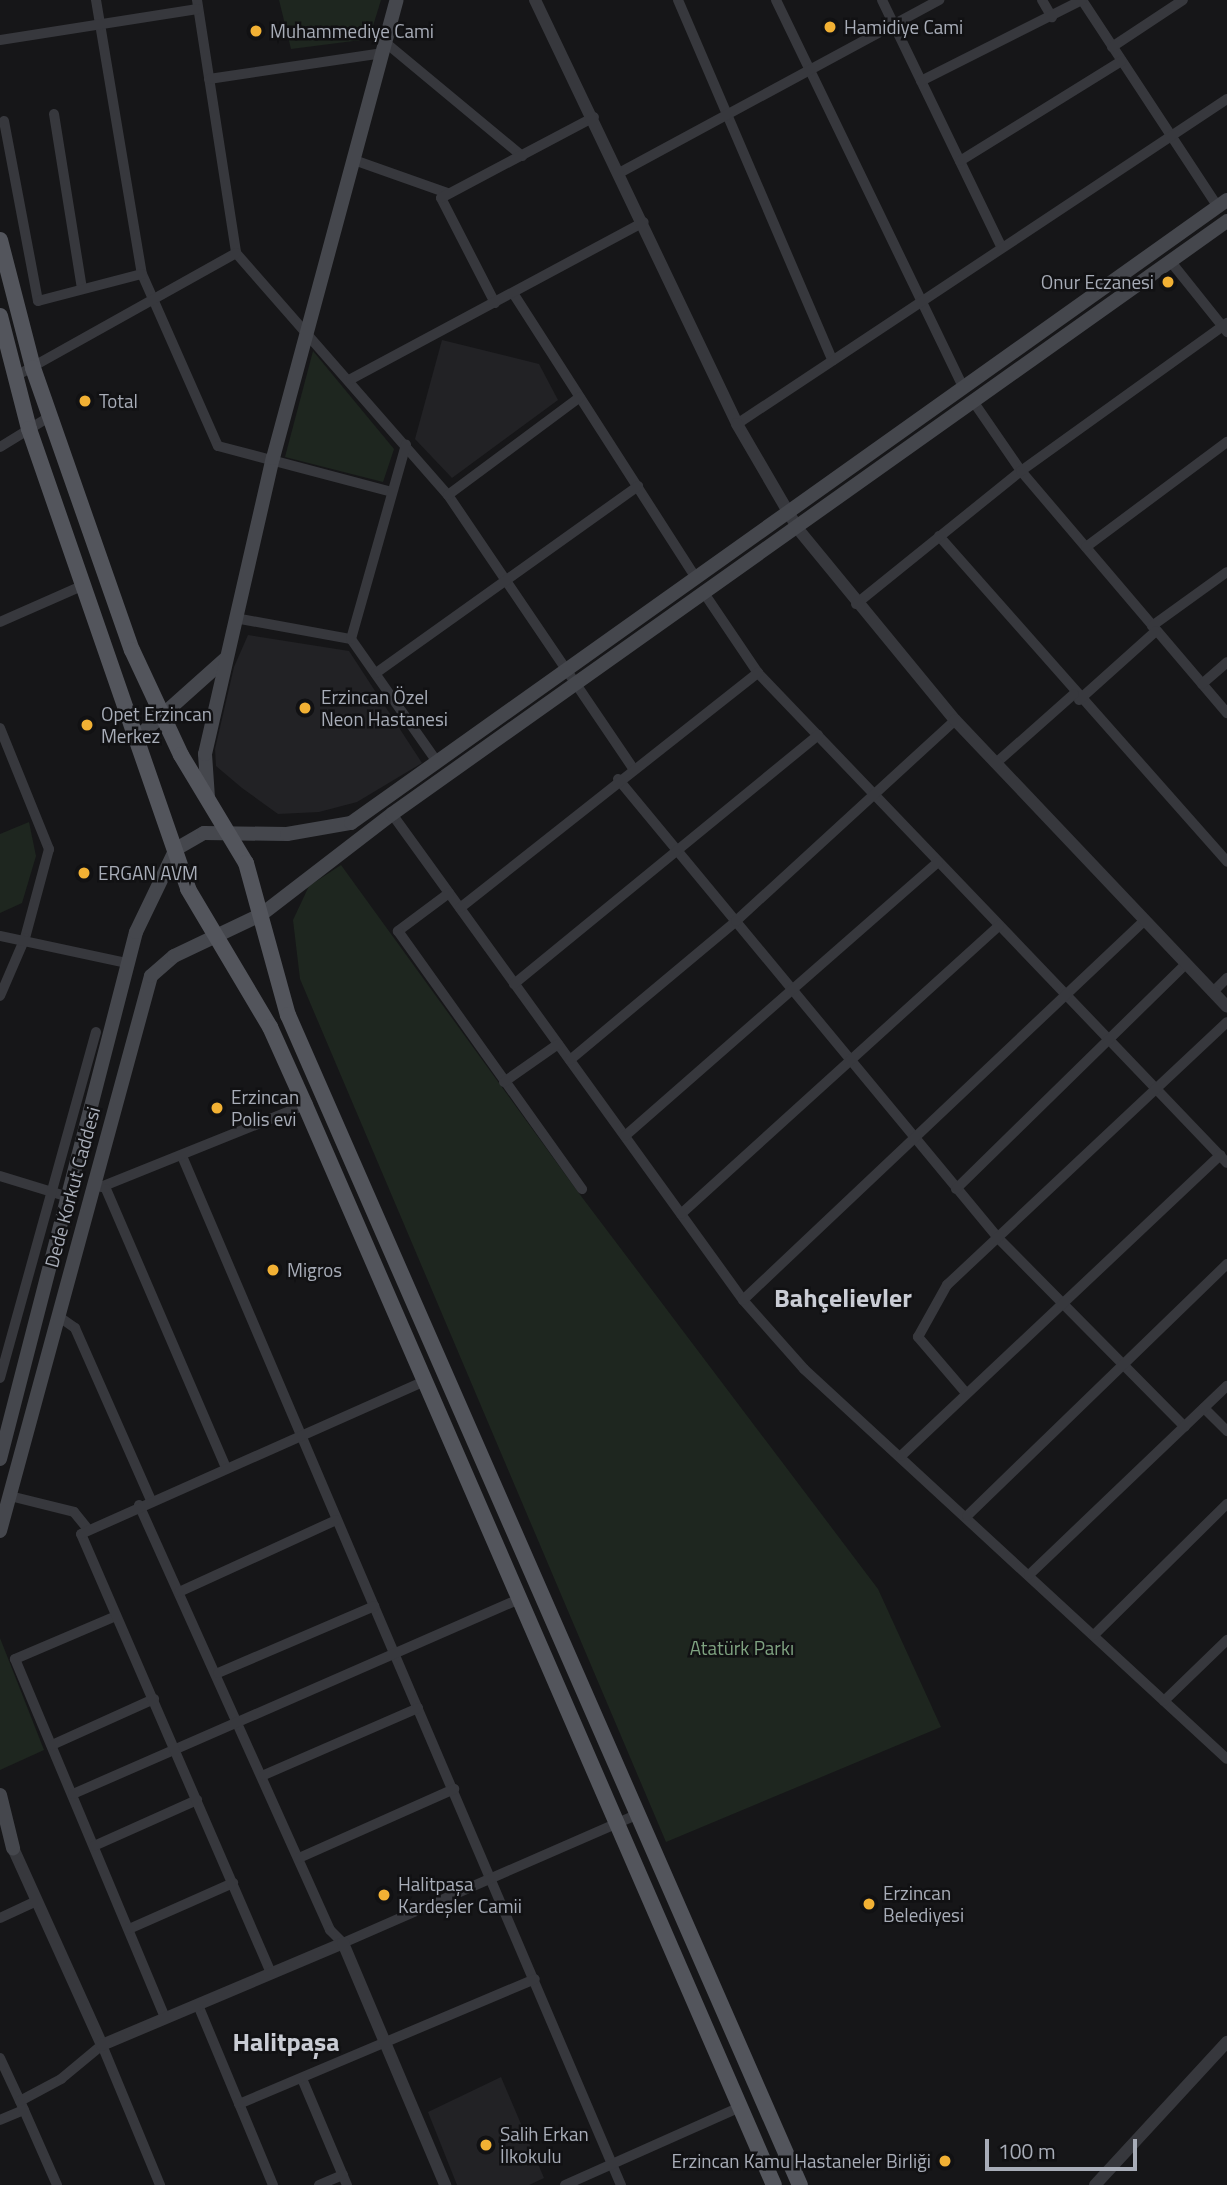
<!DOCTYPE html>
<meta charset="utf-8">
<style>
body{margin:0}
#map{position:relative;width:1227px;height:2185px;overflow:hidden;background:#161618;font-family:"Titillium Web",sans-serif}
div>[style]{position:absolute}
.built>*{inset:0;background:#222225}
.green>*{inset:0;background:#1e261f}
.minor>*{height:10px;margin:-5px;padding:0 5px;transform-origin:5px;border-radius:5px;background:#37383d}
.tertiary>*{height:12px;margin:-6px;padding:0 6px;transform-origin:6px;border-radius:6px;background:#37383d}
.secondary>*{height:14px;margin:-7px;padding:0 7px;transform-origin:7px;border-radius:7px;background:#45474d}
.primary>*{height:16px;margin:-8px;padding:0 8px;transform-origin:8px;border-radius:8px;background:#53555c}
.dots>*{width:19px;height:19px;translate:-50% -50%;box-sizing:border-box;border:4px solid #111113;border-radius:50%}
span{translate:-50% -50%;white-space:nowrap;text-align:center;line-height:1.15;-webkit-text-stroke:5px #111113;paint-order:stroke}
.poi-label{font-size:19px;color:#a8adb8}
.left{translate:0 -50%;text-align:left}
.right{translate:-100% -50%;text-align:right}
.street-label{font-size:19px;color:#a8adb8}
.park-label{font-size:19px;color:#7fa381}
.district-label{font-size:26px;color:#c9ccd4;font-weight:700}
.scale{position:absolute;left:985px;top:2139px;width:152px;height:32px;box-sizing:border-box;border:4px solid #a8adb8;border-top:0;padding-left:9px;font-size:21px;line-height:24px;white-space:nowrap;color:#a8adb8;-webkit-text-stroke:5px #111113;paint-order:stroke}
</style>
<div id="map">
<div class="built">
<i style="clip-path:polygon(442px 340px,539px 364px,558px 400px,452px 478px,415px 439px)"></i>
<i style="clip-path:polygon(248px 635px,349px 651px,422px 763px,357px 802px,319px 812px,278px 814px,242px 788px,216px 766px,215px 749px,234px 667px)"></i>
<i style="clip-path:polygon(501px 2077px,544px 2178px,529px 2185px,457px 2185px,428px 2112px)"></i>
</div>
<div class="green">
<i style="clip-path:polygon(279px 0,381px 0,369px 39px,291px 49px)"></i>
<i style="clip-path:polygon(313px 351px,394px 449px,383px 482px,285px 457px)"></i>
<i style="clip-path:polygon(29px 822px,36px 856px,22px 903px,0 913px,0 834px)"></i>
<i style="clip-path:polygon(341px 865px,578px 1192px,878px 1589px,941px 1727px,666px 1842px,300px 979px,293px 920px,309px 886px)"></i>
<i style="clip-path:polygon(0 1638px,44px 1750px,0 1770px)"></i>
</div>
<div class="minor">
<i style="left:96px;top:0;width:278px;rotate:80.5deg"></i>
<i style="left:142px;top:274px;width:188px;rotate:66.2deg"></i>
<i style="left:218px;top:446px;width:180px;rotate:14.8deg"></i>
<i style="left:197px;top:0;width:256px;rotate:81.2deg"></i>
<i style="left:236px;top:253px;width:322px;rotate:48.8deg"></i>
<i style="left:448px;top:495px;width:328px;rotate:55.9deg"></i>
<i style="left:678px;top:0;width:392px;rotate:66.8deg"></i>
<i style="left:776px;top:0;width:430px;rotate:64.2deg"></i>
<i style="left:882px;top:0;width:273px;rotate:64.2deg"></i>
<i style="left:1042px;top:0;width:20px;rotate:60deg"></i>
<i style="left:1082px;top:0;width:248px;rotate:56.7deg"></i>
<i style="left:0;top:40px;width:200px;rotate:-8.9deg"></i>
<i style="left:386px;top:43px;width:177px;rotate:39.7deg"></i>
<i style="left:1112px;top:47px;width:85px;rotate:-33.5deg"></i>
<i style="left:209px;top:79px;width:176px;rotate:-8.5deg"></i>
<i style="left:921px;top:81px;width:180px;rotate:-26.7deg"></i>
<i style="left:54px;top:114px;width:177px;rotate:80.9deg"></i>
<i style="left:4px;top:121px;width:183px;rotate:79.3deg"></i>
<i style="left:38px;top:301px;width:107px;rotate:-14.6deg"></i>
<i style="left:354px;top:160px;width:99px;rotate:19.5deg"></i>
<i style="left:960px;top:161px;width:190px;rotate:-31.8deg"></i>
<i style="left:621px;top:172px;width:362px;rotate:-28.4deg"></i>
<i style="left:1171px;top:262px;width:90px;rotate:51.3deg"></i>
<i style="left:513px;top:293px;width:337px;rotate:57.3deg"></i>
<i style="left:495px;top:303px;width:118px;rotate:-117.2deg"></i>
<i style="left:441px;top:198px;width:173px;rotate:-27.9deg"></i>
<i style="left:16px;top:376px;width:252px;rotate:-29.2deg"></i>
<i style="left:351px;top:379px;width:332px;rotate:-28.2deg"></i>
<i style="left:975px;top:404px;width:81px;rotate:55.5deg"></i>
<i style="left:1021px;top:471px;width:318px;rotate:49.6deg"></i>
<i style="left:737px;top:424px;width:588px;rotate:-33.55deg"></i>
<i style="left:0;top:447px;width:57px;rotate:-31.5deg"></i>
<i style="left:448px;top:495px;width:164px;rotate:-36.6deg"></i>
<i style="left:939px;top:536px;width:435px;rotate:48.5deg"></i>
<i style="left:1086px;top:547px;width:176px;rotate:-36.7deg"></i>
<i style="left:704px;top:593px;width:97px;rotate:56deg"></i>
<i style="left:758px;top:673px;width:678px;rotate:46.25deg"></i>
<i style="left:856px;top:604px;width:212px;rotate:-38.9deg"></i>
<i style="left:1021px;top:471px;width:254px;rotate:-35.7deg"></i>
<i style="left:235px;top:618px;width:118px;rotate:10.3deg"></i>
<i style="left:351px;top:639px;width:150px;rotate:55deg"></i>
<i style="left:0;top:622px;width:92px;rotate:-23.8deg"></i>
<i style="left:1152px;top:626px;width:92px;rotate:-35.8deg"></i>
<i style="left:351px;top:639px;width:202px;rotate:-74.2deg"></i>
<i style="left:376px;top:673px;width:322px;rotate:-35.5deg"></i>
<i style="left:1202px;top:684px;width:33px;rotate:-41deg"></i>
<i style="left:1079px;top:700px;width:103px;rotate:-41.9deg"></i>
<i style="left:0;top:728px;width:131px;rotate:68deg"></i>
<i style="left:49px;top:849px;width:92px;rotate:105.1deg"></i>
<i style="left:25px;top:938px;width:63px;rotate:113.3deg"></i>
<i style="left:996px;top:763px;width:104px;rotate:-41.5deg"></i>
<i style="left:618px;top:779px;width:597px;rotate:50.37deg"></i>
<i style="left:999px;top:1239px;width:264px;rotate:45.3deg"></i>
<i style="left:392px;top:814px;width:599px;rotate:54.16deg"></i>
<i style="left:743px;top:1300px;width:92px;rotate:48.5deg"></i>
<i style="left:804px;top:1369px;width:575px;rotate:42.68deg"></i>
<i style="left:449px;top:893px;width:64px;rotate:143.3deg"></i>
<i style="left:398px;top:931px;width:317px;rotate:54.5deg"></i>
<i style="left:460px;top:908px;width:380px;rotate:-38.3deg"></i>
<i style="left:0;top:936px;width:130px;rotate:12deg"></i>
<i style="left:514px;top:984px;width:393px;rotate:-39.3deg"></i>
<i style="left:1213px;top:992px;width:20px;rotate:-45deg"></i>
<i style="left:570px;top:1060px;width:217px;rotate:-39.9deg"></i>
<i style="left:736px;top:921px;width:297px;rotate:-42.5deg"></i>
<i style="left:504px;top:1082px;width:66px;rotate:-35.1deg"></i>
<i style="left:625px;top:1136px;width:416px;rotate:-41.2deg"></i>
<i style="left:182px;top:1156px;width:1119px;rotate:66.9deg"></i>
<i style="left:0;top:1176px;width:75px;rotate:17deg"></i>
<i style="left:101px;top:1187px;width:220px;rotate:-21.9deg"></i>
<i style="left:106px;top:1189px;width:304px;rotate:66.7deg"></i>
<i style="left:956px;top:1189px;width:322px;rotate:-44.4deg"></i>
<i style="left:681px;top:1214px;width:429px;rotate:-42.2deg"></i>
<i style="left:743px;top:1300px;width:553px;rotate:-43.39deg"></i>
<i style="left:58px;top:1316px;width:21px;rotate:35deg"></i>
<i style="left:75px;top:1328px;width:188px;rotate:66.2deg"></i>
<i style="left:0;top:1378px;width:359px;rotate:-74.5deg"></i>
<i style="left:966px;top:1393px;width:74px;rotate:-130.6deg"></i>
<i style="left:918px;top:1337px;width:60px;rotate:-60.9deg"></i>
<i style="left:947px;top:1285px;width:384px;rotate:-43.2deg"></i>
<i style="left:1204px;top:1408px;width:33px;rotate:45deg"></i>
<i style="left:901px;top:1456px;width:439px;rotate:-43.3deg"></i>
<i style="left:10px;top:1496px;width:66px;rotate:14deg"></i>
<i style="left:74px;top:1512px;width:19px;rotate:51deg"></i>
<i style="left:139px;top:1505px;width:466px;rotate:65.8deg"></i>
<i style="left:330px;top:1930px;width:18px;rotate:45deg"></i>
<i style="left:343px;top:1943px;width:322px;rotate:-23.6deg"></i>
<i style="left:967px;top:1516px;width:362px;rotate:-44.1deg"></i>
<i style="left:1029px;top:1575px;width:274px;rotate:-43.7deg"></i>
<i style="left:179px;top:1592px;width:173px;rotate:-24.6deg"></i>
<i style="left:116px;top:1616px;width:110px;rotate:156.9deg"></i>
<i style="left:15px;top:1659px;width:389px;rotate:67.3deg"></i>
<i style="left:1094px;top:1635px;width:187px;rotate:-44.6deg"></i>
<i style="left:218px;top:1673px;width:170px;rotate:-23.2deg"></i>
<i style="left:1164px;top:1701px;width:88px;rotate:-44.1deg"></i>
<i style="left:52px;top:1745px;width:112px;rotate:-24.3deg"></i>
<i style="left:264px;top:1775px;width:168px;rotate:-23.5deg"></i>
<i style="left:73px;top:1794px;width:488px;rotate:-23.6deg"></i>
<i style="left:94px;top:1846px;width:113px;rotate:-24.1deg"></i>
<i style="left:299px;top:1858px;width:170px;rotate:-24deg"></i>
<i style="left:0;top:1918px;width:40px;rotate:-25deg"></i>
<i style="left:129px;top:1929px;width:114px;rotate:-23.9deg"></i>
<i style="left:271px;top:1973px;width:478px;rotate:-113.4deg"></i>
<i style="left:81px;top:1534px;width:376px;rotate:-24deg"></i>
<i style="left:198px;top:2005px;width:195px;rotate:67.4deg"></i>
<i style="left:0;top:2058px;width:47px;rotate:65.1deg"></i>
<i style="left:303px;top:2081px;width:113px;rotate:67.1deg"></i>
<i style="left:239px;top:2104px;width:321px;rotate:-22.9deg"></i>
<i style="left:0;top:2120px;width:26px;rotate:-23deg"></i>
<i style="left:57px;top:2185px;width:92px;rotate:-113.8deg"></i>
<i style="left:20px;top:2101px;width:47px;rotate:-28.2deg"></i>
<i style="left:61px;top:2079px;width:53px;rotate:-39.7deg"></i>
<i style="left:102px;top:2045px;width:152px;rotate:67.5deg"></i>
<i style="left:319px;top:2185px;width:26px;rotate:-23deg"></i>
<i style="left:565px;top:2185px;width:192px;rotate:-24deg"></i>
</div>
<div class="tertiary">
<i style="left:535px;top:0;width:470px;rotate:64.5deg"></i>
<i style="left:737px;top:424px;width:121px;rotate:59.8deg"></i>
<i style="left:798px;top:529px;width:247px;rotate:50.6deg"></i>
<i style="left:955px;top:720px;width:395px;rotate:46.5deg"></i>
<i style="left:13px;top:1848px;width:216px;rotate:65.7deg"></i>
<i style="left:102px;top:2045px;width:262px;rotate:-22.9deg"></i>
<i style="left:343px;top:1943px;width:263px;rotate:67.1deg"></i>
<i style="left:1095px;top:2185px;width:195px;rotate:-47.3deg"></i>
</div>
<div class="secondary">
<i style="left:139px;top:736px;width:115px;rotate:-41.8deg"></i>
<i style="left:208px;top:798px;width:44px;rotate:-93.9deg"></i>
<i style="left:205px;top:754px;width:304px;rotate:-77.1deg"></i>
<i style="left:273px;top:458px;width:474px;rotate:-74.9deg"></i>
<i style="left:0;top:1459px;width:544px;rotate:-75.53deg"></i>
<i style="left:136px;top:932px;width:92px;rotate:-64.3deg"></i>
<i style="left:176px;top:849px;width:32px;rotate:-30deg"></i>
<i style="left:204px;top:833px;width:83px;rotate:0.7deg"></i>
<i style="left:287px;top:834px;width:65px;rotate:-9.8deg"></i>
<i style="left:351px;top:823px;width:1075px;rotate:-35.42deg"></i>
<i style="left:0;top:1531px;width:575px;rotate:-74.78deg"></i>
<i style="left:151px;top:976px;width:30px;rotate:-41deg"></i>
<i style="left:174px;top:956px;width:98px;rotate:-25.5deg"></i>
<i style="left:262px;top:914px;width:164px;rotate:-37.6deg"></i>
<i style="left:392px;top:814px;width:1024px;rotate:-35.38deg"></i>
<i style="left:0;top:1795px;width:55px;rotate:76.2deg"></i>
</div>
<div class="primary">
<i style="left:0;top:240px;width:132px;rotate:75.5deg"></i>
<i style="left:33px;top:368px;width:299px;rotate:70.7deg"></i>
<i style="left:132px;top:650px;width:116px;rotate:65deg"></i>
<i style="left:181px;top:755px;width:126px;rotate:59deg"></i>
<i style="left:246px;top:863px;width:158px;rotate:74.6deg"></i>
<i style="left:288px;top:1015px;width:1277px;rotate:66.37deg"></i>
<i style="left:0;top:316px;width:117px;rotate:75.6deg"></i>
<i style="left:29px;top:429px;width:487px;rotate:70.9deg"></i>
<i style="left:188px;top:889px;width:161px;rotate:59.3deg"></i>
<i style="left:270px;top:1027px;width:85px;rotate:65.8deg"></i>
<i style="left:305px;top:1105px;width:1177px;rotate:66.53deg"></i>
</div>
<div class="dots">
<i style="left:830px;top:27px;background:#f2b134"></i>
<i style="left:256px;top:31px;background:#f2b134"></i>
<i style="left:1168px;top:282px;background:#f2b134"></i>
<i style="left:85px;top:401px;background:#f2b134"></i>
<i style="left:305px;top:708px;background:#f2b134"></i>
<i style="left:87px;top:725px;background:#f2b134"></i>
<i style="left:84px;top:873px;background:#f2b134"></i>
<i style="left:217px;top:1108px;background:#f2b134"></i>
<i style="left:273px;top:1270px;background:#f2b134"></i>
<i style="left:384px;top:1895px;background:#f2b134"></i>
<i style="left:869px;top:1904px;background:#f2b134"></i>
<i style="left:486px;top:2145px;background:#f2b134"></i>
<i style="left:945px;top:2161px;background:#f2b134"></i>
</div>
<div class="poi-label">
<span class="left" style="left:844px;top:27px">Hamidiye Cami</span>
<span class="left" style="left:270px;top:31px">Muhammediye Cami</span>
<span class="right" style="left:1154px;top:282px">Onur Eczanesi</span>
<span class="left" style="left:99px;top:401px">Total</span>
<span class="left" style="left:321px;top:708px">Erzincan Özel<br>Neon Hastanesi</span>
<span class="left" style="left:101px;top:725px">Opet Erzincan<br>Merkez</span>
<span class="left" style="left:98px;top:873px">ERGAN AVM</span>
<span class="left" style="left:231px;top:1108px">Erzincan<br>Polis evi</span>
<span class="left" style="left:287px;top:1270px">Migros</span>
<span class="left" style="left:398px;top:1895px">Halitpaşa<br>Kardeşler Camii</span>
<span class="left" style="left:883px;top:1904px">Erzincan<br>Belediyesi</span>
<span class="left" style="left:500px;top:2145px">Salih Erkan<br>İlkokulu</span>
<span class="right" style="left:931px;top:2161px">Erzincan Kamu Hastaneler Birliği</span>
</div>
<div class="street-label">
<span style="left:72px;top:1187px;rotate:-75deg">Dede Korkut Caddesi</span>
</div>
<div class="park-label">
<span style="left:742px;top:1648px">Atatürk Parkı</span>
</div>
<div class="district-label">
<span style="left:843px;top:1298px">Bahçelievler</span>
<span style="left:286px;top:2042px">Halitpaşa</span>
</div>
<div class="scale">100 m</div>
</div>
